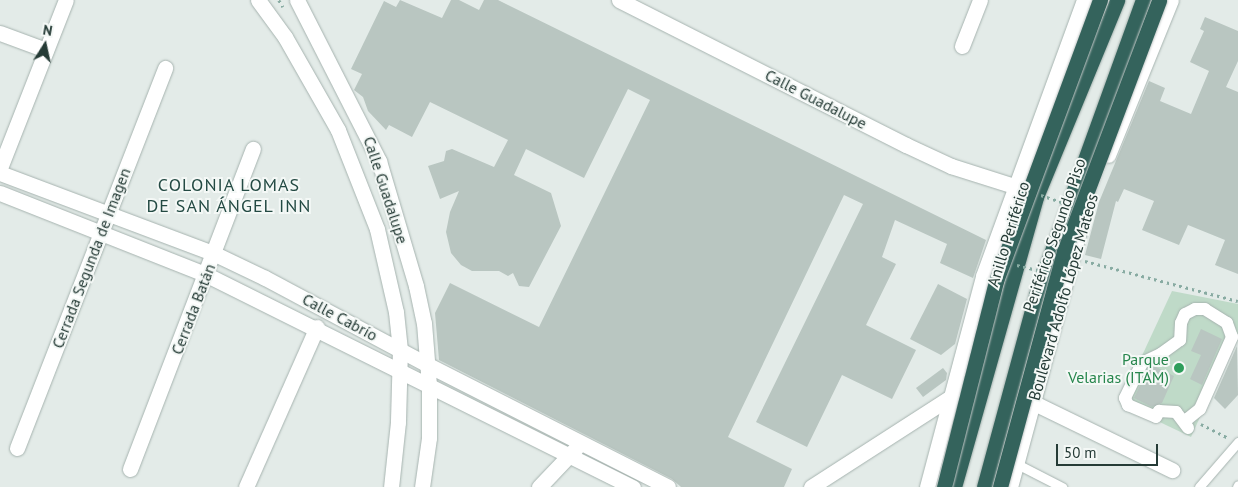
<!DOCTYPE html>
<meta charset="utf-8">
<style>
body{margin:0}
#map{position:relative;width:1238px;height:487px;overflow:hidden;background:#e3ebe8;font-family:"PT Sans",sans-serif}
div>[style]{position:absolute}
.green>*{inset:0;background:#bfdac8}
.building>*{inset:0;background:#b9c6c1}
.path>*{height:2.5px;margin-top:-1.25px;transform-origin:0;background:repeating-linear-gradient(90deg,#88aba2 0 2.5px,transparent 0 6.5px)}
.roads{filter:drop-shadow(0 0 1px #a6b3af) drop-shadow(0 0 1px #a6b3af)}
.service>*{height:9px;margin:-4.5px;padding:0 4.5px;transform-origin:4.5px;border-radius:4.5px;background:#fff}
.pedestrian>*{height:12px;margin:-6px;padding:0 6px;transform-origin:6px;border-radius:6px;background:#fff}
.minor>*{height:15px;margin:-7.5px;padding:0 7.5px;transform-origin:7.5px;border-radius:7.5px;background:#fff}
.secondary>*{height:15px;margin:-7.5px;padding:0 7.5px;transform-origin:7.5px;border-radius:7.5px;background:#fff}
.motorway>*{height:15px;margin:-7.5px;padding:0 7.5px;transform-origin:7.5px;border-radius:7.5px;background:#34635c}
.path-bridge>*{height:2.5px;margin-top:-1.25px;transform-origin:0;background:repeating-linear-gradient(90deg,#88aba2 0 2.5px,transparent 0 6.5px)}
.bridges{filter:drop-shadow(0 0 1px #c2c8c7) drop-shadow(0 0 1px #c2c8c7)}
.motorway-bridge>*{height:15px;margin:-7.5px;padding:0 7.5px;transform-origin:7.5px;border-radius:7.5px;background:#34635c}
.dots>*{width:14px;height:14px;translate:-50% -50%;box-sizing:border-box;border:2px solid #f4f8f6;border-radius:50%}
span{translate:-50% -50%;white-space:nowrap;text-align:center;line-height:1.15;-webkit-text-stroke:4px #f4f8f6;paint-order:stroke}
.street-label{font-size:16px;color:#253b36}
.leisure-label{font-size:16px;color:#27864d}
.right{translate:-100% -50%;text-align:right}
.neighbourhood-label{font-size:18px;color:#234a43;letter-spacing:1px}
.north{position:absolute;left:20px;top:20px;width:50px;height:50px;-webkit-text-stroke:4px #f4f8f6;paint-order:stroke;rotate:10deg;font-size:14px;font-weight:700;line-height:20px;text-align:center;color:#253b36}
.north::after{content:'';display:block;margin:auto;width:18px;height:22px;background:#253b36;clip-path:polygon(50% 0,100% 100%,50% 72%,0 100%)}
.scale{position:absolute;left:1056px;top:444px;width:102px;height:22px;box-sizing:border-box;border:2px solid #253b36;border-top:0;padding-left:6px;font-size:15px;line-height:18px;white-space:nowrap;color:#253b36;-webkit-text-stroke:4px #f4f8f6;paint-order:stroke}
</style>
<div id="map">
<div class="green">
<i style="clip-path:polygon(1172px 291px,1238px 304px,1238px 333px,1191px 437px,1120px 403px)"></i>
</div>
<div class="building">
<i style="clip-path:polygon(400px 0,442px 18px,451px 0,459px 0,479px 10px,484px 0,498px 0,986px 240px,973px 278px,940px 263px,947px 244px,895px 220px,882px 257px,896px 264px,866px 325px,916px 350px,892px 399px,842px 375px,807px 447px,756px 422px,863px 204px,844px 195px,728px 437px,792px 469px,784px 487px,681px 487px,672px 479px,439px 360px,435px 313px,450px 283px,539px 327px,650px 100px,628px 89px,584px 178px,526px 149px,514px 175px,551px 193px,561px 226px,529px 287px,519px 286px,513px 273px,508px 276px,499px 271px,472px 271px,461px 265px,451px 253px,446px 232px,450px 212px,459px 191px,440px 199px,428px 166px,444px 161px,446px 151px,452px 149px,494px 167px,508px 140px,430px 102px,412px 137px,389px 125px,386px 130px,368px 111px,363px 97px,354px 90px,362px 74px,351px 69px,384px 1px,396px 7px)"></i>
<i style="clip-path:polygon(1205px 17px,1238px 31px,1238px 61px,1226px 87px,1238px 92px,1238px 274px,1215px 265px,1225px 240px,1188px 225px,1179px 245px,1142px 230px,1154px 201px,1124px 189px,1118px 202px,1116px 201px,1101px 259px,1085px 255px,1099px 202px,1149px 81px,1165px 88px,1160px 101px,1191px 114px,1209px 71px,1190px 62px,1204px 31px,1200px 29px)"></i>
<i style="clip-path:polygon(938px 284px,967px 299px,955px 344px,941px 355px,910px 339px)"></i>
<i style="clip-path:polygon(1201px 329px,1222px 339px,1202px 385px,1190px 379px,1201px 355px,1191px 351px)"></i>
<i style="clip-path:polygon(1237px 346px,1238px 395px,1225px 409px,1214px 398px)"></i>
<i style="clip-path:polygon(1154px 366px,1174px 376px,1162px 403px,1152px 407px,1134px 398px,1148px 369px)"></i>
<i style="clip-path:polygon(943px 368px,947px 373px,946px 380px,923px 397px,916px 388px)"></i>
</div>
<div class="path">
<i style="left:279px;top:0;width:8px;rotate:60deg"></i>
<i style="left:1085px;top:261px;width:158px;rotate:14.7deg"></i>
<i style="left:1201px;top:424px;width:29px;rotate:27deg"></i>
</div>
<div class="roads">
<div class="service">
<i style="left:1017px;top:464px;width:51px;rotate:27.1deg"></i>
<i style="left:1199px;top:487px;width:60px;rotate:-49.1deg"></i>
<i style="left:1237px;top:487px;width:2px;rotate:-63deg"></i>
</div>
<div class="pedestrian">
<i style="left:1185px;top:421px;width:19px;rotate:-39deg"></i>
<i style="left:1200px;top:409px;width:79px;rotate:-66deg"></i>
<i style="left:1232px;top:337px;width:15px;rotate:-110deg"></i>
<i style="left:1227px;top:323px;width:26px;rotate:-148deg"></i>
<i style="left:1205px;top:309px;width:10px;rotate:180deg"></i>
<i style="left:1195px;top:309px;width:11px;rotate:153deg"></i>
<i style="left:1185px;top:314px;width:10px;rotate:114deg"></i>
<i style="left:1181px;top:323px;width:17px;rotate:93deg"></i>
<i style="left:1180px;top:340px;width:24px;rotate:144deg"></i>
<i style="left:1161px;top:354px;width:21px;rotate:155deg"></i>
<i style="left:1142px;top:363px;width:39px;rotate:116deg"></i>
<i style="left:1125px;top:398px;width:8px;rotate:67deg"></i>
<i style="left:1128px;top:405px;width:30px;rotate:23deg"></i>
<i style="left:1156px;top:417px;width:7px;rotate:-63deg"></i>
<i style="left:1159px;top:411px;width:17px;rotate:3deg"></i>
<i style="left:1176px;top:412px;width:20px;rotate:53deg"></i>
</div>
<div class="minor">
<i style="left:258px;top:0;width:46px;rotate:53.9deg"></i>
<i style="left:285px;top:37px;width:107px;rotate:60.3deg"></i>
<i style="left:338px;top:130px;width:106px;rotate:68.5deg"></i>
<i style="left:377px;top:229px;width:85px;rotate:77.1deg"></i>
<i style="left:396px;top:312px;width:37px;rotate:84deg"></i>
<i style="left:400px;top:349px;width:73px;rotate:91.6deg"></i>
<i style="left:398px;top:422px;width:65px;rotate:96.1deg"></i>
<i style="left:297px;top:0;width:181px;rotate:63deg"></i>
<i style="left:379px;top:161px;width:130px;rotate:73.5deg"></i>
<i style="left:416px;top:286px;width:38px;rotate:78deg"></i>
<i style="left:424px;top:323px;width:62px;rotate:85.4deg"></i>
<i style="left:429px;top:385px;width:53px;rotate:90deg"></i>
<i style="left:429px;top:438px;width:49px;rotate:98.1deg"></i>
<i style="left:619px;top:0;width:322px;rotate:26.8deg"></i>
<i style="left:906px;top:145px;width:50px;rotate:25deg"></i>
<i style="left:951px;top:166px;width:69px;rotate:17.7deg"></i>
<i style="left:0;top:33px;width:49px;rotate:20.3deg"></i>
<i style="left:962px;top:46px;width:49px;rotate:-68.6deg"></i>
<i style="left:0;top:168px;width:180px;rotate:-68.6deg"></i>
<i style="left:0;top:173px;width:230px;rotate:20.6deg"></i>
<i style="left:215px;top:254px;width:55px;rotate:25.6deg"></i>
<i style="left:265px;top:278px;width:185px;rotate:28.1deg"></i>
<i style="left:428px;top:365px;width:269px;rotate:26.9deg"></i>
<i style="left:0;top:193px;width:223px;rotate:21.6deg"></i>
<i style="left:207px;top:275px;width:476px;rotate:26.5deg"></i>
<i style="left:1032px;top:402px;width:156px;rotate:25.9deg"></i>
<i style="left:17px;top:448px;width:408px;rotate:-68.7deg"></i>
<i style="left:130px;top:469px;width:343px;rotate:-69deg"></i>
<i style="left:246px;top:487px;width:175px;rotate:-66.1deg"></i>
<i style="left:539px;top:487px;width:54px;rotate:-46.5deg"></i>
<i style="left:811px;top:487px;width:168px;rotate:-32.8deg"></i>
</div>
<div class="secondary">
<i style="left:1108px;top:155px;width:167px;rotate:-67.9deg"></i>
<i style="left:927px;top:487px;width:218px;rotate:-75.1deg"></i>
<i style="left:983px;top:276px;width:294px;rotate:-69.9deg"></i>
<i style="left:1010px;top:487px;width:276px;rotate:-74.9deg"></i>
</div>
<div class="motorway">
<i style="left:954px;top:487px;width:301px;rotate:-74.2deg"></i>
<i style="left:1036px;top:197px;width:213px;rotate:-67.6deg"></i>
<i style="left:984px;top:487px;width:199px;rotate:-74.8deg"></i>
<i style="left:1036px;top:295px;width:314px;rotate:-70.1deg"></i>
</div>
</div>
<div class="path-bridge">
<i style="left:1041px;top:195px;width:28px;rotate:19deg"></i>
<i style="left:1017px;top:265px;width:30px;rotate:14deg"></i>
</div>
<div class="bridges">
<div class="motorway-bridge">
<i style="left:944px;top:487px;width:212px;rotate:-75.8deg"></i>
<i style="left:996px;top:281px;width:300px;rotate:-69.7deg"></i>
<i style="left:1000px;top:487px;width:244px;rotate:-74.8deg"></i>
<i style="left:1064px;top:252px;width:269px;rotate:-69.3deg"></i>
</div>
</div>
<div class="dots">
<i style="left:1179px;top:368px;background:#2e9e5b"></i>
</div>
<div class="street-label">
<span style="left:816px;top:99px;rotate:27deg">Calle Guadalupe</span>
<span style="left:386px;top:190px;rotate:72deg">Calle Guadalupe</span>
<span style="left:1008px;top:234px;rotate:-73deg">Anillo Periférico</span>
<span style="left:1054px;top:235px;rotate:-71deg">Periférico Segundo Piso</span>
<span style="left:91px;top:258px;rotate:-69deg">Cerrada Segunda de Imagen</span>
<span style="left:1063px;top:297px;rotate:-74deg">Boulevard Adolfo López Mateos</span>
<span style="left:193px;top:309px;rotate:-69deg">Cerrada Batán</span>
<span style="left:340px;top:317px;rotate:28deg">Calle Cabrío</span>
</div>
<div class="leisure-label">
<span class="right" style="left:1169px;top:368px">Parque<br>Velarias (ITAM)</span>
</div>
<div class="neighbourhood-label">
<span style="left:229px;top:196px">COLONIA LOMAS<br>DE SAN ÁNGEL INN</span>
</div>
<div class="north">N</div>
<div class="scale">50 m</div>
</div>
